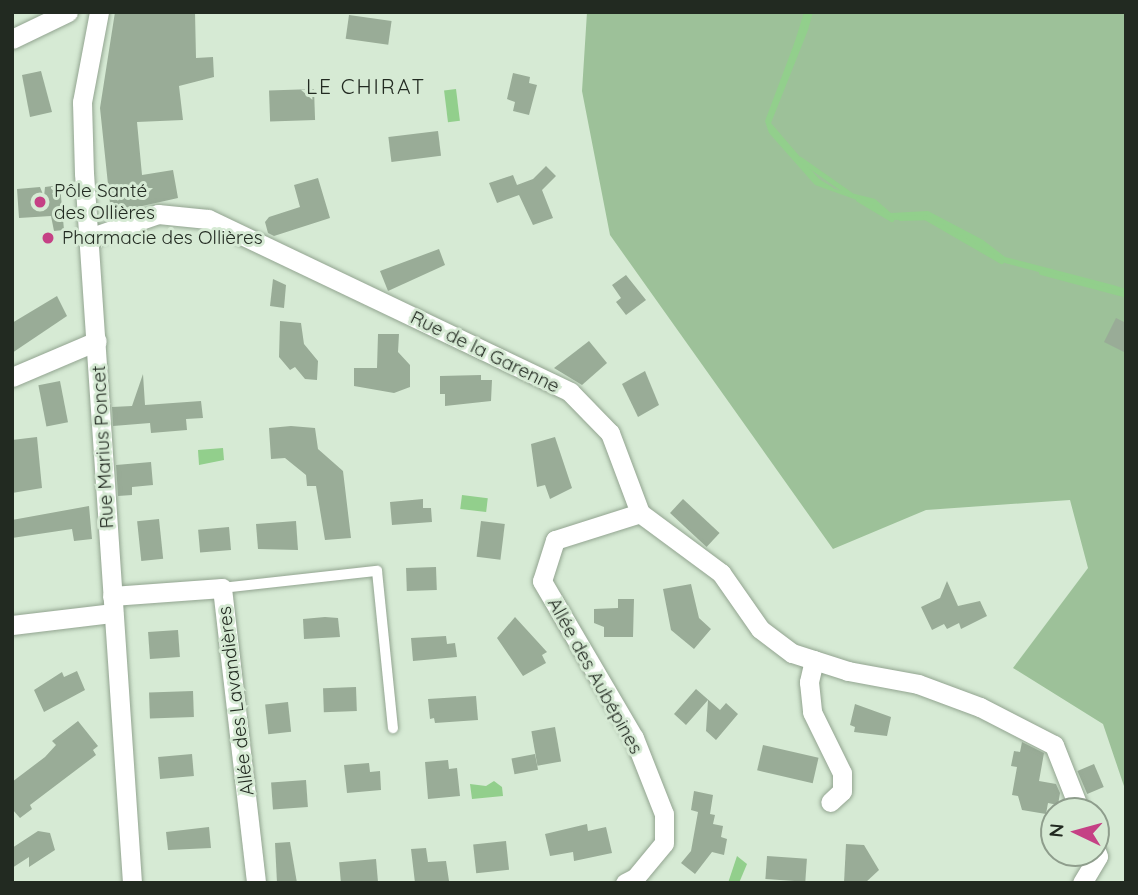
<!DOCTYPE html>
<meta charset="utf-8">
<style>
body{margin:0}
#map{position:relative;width:1138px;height:895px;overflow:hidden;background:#d6ead4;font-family:Quicksand,sans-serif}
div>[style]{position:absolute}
.green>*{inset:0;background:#9dc199}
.water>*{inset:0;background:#92cf8c;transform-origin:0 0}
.stream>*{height:5px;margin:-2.5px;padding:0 2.5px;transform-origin:2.5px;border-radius:2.5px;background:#92cf8c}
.building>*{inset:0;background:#99ac97;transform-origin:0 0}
.roads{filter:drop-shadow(0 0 2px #92a490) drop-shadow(0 0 2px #92a490)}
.lane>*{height:10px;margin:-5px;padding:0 5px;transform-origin:5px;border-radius:5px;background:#fff}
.street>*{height:19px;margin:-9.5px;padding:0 9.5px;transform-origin:9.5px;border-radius:9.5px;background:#fff}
.dots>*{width:19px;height:19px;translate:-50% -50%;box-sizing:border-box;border:4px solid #d6ead4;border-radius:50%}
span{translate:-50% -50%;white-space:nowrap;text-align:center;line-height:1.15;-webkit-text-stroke:6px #d6ead4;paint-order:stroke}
.poi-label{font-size:19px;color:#222a21}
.left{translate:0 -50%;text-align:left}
.street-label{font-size:19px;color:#222a21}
.neighbourhood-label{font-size:21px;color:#222a21;letter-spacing:2px}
.frame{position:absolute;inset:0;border:14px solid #222a21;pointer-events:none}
.north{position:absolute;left:1040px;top:797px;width:70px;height:70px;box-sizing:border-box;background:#d6ead4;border:2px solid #8e9d8c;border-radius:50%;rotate:275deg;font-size:19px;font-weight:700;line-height:28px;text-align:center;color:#222a21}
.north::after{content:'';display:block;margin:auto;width:24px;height:32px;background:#c54185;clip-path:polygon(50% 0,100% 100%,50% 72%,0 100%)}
</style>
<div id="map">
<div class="green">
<i style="clip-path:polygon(587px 12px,1126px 12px,1126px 792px,1103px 724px,1013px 668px,1088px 568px,1070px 500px,926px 510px,833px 549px,610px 235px,582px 91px)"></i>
</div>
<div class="water">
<i style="clip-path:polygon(806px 12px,813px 12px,808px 30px,771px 123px,819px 179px,835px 189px,875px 199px,891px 213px,928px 211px,983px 240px,1005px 257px,1113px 285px,1126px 289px,1126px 295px,1005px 263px,932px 219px,889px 220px,868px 204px,815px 185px,769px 133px,765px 121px)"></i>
<i style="left:456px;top:89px;width:32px;height:12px;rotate:83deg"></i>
<i style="clip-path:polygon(223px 448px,224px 460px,199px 465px,198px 450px)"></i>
<i style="left:462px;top:495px;width:26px;height:14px;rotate:7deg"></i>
<i style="clip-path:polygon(494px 781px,502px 787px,503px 796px,472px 799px,470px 784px,486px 786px)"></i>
<i style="clip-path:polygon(737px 856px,747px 864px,739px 883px,728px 883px)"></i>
</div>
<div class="stream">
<i style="left:791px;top:61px;width:51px;rotate:-73deg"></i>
<i style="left:800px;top:159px;width:61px;rotate:35deg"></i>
<i style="left:858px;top:199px;width:39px;rotate:31deg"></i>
<i style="left:900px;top:218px;width:25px;rotate:-2deg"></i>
<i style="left:925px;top:217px;width:88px;rotate:30.1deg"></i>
<i style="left:1041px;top:272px;width:88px;rotate:15.1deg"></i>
</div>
<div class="building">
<i style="clip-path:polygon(115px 12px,195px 12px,196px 58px,213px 57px,214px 77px,179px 86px,183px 120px,137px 122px,142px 175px,173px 170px,178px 198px,111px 213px,100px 108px)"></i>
<i style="left:349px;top:15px;width:43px;height:24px;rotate:8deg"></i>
<i style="clip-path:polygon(41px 71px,52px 112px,30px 117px,22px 75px)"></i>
<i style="clip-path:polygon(513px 73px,530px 77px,529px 83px,537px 85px,529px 115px,513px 111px,515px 102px,507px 99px)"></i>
<i style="left:314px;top:89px;width:31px;height:45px;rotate:88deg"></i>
<i style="left:438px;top:131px;width:25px;height:50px;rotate:83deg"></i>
<i style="clip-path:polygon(546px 166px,556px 176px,542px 190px,553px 218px,533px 225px,519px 195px,497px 203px,489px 183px,513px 175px,517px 185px,533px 179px)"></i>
<i style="clip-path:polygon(318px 178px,330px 218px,274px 236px,268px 233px,265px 222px,269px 217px,300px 207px,294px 185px)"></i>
<i style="clip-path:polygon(60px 185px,64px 230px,54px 231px,51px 216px,19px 218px,17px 189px,40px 187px,44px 197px,45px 187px)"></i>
<i style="clip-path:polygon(439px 249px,445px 265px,388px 291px,380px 271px)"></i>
<i style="clip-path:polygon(626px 275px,646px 300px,626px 315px,616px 302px,621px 298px,612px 285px)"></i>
<i style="clip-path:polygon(273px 279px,286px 285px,284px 308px,270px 306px)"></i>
<i style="clip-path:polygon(57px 296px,67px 316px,12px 353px,12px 323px)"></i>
<i style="clip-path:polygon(1116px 318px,1126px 323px,1126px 353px,1104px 342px)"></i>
<i style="clip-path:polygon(280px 321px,301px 323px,304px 344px,318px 361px,317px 380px,305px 379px,295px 367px,290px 370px,279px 357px)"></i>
<i style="clip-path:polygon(378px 334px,399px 334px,398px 352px,410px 365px,410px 387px,394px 393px,354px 386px,354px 368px,377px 368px)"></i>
<i style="clip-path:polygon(589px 341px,607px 363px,582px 385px,554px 368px)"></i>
<i style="clip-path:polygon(645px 371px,659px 405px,638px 417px,622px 384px)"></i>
<i style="clip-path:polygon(143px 374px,145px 405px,201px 401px,203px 418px,186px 419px,187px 430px,151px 433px,150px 423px,113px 426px,112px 407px,132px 406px)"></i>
<i style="clip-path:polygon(481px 375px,481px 380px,492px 380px,491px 401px,445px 406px,445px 394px,440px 394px,440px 376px)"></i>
<i style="left:60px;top:381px;width:42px;height:22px;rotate:79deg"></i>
<i style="clip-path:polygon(291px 426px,315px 428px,318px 449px,343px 471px,351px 538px,325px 540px,316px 486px,307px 486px,306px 475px,285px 458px,271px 459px,269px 428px)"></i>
<i style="clip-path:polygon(37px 437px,42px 488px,12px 493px,12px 440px)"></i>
<i style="clip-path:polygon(555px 437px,572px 488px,550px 499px,545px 485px,537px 487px,531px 444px)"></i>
<i style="clip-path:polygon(151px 462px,153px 485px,132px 487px,132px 495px,118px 496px,116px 465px)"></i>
<i style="clip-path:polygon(423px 499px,423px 508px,431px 508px,432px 522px,392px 525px,390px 502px)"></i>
<i style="left:683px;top:499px;width:50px;height:19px;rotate:43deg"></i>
<i style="clip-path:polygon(89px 506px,92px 539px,74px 541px,72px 529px,12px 538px,12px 520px)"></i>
<i style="left:159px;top:519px;width:40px;height:22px;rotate:84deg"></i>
<i style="clip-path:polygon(296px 521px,298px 550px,258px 549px,256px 524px)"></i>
<i style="left:481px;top:521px;width:24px;height:36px;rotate:7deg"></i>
<i style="left:229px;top:527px;width:23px;height:31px;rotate:85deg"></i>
<i style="left:436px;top:567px;width:23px;height:30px;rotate:88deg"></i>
<i style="clip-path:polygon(947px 581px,958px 606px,980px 601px,987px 616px,961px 629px,959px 623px,947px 629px,944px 624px,932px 630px,921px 607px,940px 598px)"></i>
<i style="clip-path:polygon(691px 584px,699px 618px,711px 629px,694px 649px,671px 630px,663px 589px)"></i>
<i style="clip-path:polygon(618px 599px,634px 599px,633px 637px,604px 637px,604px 627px,594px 623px,594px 609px,618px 608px)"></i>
<i style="clip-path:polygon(325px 617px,338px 618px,340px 637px,304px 639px,303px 619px)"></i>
<i style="clip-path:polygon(515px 617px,547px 652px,542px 655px,546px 663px,523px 676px,497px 638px)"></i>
<i style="left:178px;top:630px;width:27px;height:30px;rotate:86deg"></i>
<i style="clip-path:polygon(446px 636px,447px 644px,455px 643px,457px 657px,413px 661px,411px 638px)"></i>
<i style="clip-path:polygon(77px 671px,85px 690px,44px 712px,34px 690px,62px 672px,64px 677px)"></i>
<i style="left:356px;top:687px;width:24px;height:33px;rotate:88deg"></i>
<i style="clip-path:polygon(696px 689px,720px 710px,726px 703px,738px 714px,716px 740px,706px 731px,708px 700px,686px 725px,674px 714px)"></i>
<i style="left:193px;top:691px;width:26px;height:44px;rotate:88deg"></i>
<i style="clip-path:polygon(476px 696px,478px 720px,435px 723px,434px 718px,430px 719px,428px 699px)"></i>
<i style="left:288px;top:702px;width:30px;height:23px;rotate:84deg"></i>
<i style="clip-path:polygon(855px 704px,891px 717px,887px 736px,854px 732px,855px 727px,850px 725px)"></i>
<i style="clip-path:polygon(78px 721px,98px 746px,93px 750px,96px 755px,30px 805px,32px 809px,20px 818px,12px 809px,12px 782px,45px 757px,56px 745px,52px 741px)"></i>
<i style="left:555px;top:727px;width:35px;height:24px;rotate:80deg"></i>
<i style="clip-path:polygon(1022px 742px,1044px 753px,1039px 781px,1056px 784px,1060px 793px,1058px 805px,1048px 803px,1046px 814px,1022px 810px,1018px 796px,1012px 795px,1017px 767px,1011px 766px,1014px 751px,1020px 752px)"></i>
<i style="left:763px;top:745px;width:57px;height:26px;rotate:13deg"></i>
<i style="left:192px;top:754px;width:22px;height:34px;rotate:85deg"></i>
<i style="left:535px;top:754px;width:16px;height:24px;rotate:79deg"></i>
<i style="clip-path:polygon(448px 760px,449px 769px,457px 768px,460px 796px,428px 799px,425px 762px)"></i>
<i style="clip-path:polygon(369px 763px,370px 772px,380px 771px,381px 790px,347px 793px,344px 765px)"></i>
<i style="left:1094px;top:764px;width:25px;height:18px;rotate:67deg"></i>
<i style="left:306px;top:780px;width:27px;height:35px;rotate:86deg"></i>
<i style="clip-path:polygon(694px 791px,713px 795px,710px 814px,715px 815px,713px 824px,723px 826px,721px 837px,727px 839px,724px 855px,712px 852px,695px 874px,681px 863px,691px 851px,698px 812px,691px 810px)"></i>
<i style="clip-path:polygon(587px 824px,588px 831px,606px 827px,612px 853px,574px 861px,573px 852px,550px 856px,545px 834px)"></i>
<i style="clip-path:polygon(209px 827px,211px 848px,168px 850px,166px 832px)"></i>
<i style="clip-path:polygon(38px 831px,50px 833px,55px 850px,29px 867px,29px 857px,12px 868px,12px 848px)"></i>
<i style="left:506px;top:841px;width:29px;height:33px;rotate:84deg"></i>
<i style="clip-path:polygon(290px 842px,297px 883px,277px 883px,275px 843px)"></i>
<i style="clip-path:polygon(846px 844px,864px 845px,879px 870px,865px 883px,844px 883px)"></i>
<i style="clip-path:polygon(426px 848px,428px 862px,446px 861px,449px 881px,415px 883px,411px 849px)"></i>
<i style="left:767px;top:856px;width:40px;height:23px;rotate:4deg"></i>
<i style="left:376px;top:859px;width:24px;height:37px;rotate:85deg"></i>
</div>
<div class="roads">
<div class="lane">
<i style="left:222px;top:588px;width:156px;rotate:-6.3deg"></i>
<i style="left:377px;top:571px;width:158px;rotate:84.2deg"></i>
</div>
<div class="street">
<i style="left:99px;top:12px;width:92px;rotate:100.7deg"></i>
<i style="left:82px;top:102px;width:71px;rotate:88.4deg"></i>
<i style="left:84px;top:173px;width:712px;rotate:86.13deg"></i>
<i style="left:12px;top:39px;width:62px;rotate:-25.7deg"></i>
<i style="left:89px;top:238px;width:73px;rotate:-19.2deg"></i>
<i style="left:158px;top:214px;width:50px;rotate:5.7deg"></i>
<i style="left:208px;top:219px;width:401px;rotate:25.5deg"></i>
<i style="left:570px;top:392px;width:57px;rotate:45.7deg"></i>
<i style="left:610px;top:433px;width:85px;rotate:69.4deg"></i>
<i style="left:640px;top:513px;width:101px;rotate:36.5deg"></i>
<i style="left:721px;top:573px;width:68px;rotate:55.1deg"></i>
<i style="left:760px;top:629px;width:40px;rotate:37deg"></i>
<i style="left:792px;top:653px;width:59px;rotate:17.8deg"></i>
<i style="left:848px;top:671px;width:71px;rotate:10.5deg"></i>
<i style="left:918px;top:684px;width:66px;rotate:20.4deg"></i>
<i style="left:980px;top:707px;width:83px;rotate:27.2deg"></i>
<i style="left:1054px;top:745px;width:71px;rotate:68.5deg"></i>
<i style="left:12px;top:377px;width:92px;rotate:-23deg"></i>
<i style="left:112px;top:596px;width:110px;rotate:-4.2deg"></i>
<i style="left:222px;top:588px;width:297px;rotate:83.4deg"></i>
<i style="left:12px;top:625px;width:102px;rotate:-6.8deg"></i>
<i style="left:814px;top:660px;width:23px;rotate:103deg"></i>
<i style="left:809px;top:682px;width:30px;rotate:84deg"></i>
<i style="left:812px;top:712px;width:68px;rotate:63.8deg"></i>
<i style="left:842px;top:773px;width:18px;rotate:90deg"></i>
<i style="left:842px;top:791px;width:16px;rotate:137deg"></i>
<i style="left:625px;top:883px;width:11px;rotate:-27deg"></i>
<i style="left:635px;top:878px;width:45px;rotate:-50.4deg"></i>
<i style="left:664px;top:843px;width:29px;rotate:-90deg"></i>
<i style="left:664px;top:814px;width:82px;rotate:-111.5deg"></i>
<i style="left:634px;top:738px;width:182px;rotate:-120.4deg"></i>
<i style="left:542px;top:581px;width:43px;rotate:-72.4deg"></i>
<i style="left:555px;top:540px;width:89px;rotate:-17.6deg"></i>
<i style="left:1082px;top:883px;width:31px;rotate:-59deg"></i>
<i style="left:1098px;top:856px;width:5px;rotate:-112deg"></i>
</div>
</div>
<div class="dots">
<i style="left:40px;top:202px;background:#c54185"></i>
<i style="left:48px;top:238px;background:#c54185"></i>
</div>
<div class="poi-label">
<span class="left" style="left:54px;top:202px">Pôle Santé<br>des Ollières</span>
<span class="left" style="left:62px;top:238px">Pharmacie des Ollières</span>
</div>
<div class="street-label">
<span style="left:485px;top:352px;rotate:26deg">Rue de la Garenne</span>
<span style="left:103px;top:447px;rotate:-93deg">Rue Marius Poncet</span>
<span style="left:595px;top:676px;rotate:61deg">Allée des Aubépines</span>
<span style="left:236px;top:701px;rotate:-97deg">Allée des Lavandières</span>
</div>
<div class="neighbourhood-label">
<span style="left:366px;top:86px">LE CHIRAT</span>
</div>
<div class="frame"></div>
<div class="north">N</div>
</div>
